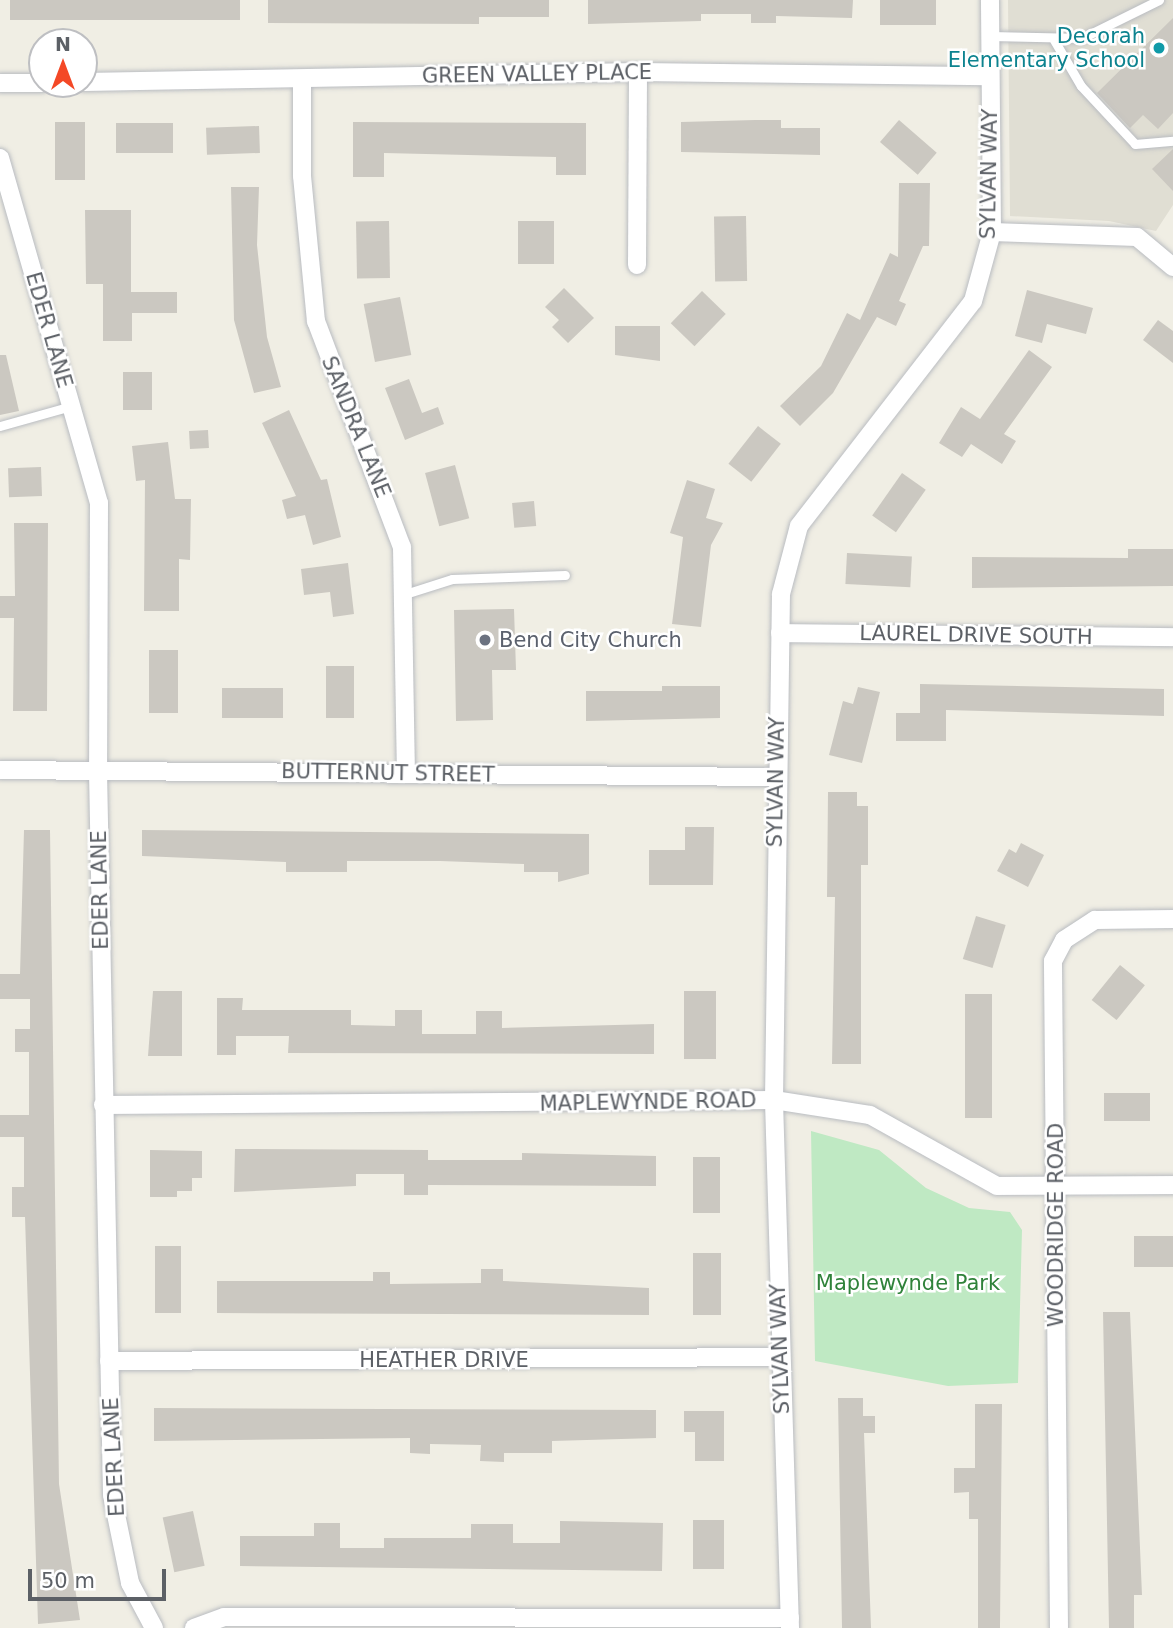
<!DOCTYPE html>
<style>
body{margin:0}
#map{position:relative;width:1173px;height:1628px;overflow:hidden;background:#f0eee4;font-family:"DejaVu Sans",sans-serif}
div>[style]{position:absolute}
.education>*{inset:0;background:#e0ded3}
.green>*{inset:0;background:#bfe9c3}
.building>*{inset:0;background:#cbc8c1;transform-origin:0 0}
.roads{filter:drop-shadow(0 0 2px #b9bcc1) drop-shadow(0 0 2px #b9bcc1)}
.service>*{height:9px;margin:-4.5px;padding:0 4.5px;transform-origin:4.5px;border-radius:4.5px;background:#fff}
.minor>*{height:18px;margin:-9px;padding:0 9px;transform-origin:9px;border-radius:9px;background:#fff}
.dots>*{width:19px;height:19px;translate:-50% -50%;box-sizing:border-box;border:4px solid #fff;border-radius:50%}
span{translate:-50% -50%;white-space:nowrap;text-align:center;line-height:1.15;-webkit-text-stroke:5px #fff;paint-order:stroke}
.culture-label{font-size:21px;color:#0d838f}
.right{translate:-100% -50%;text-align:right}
.street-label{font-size:21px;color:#5c6066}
.worship-label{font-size:21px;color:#5b616d}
.left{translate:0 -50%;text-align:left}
.park-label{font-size:21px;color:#2f823a}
.north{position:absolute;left:28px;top:28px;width:70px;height:70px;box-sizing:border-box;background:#fff;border:2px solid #bebfc2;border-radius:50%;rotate:0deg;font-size:19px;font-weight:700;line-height:28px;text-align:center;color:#5c6066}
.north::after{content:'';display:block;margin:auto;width:24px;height:32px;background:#f44826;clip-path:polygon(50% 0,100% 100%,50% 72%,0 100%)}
.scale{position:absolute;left:28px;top:1569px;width:138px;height:32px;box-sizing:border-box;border:4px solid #5c6066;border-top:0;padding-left:9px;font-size:21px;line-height:24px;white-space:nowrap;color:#5c6066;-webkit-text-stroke:5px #fff;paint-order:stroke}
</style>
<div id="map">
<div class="education">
<i style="clip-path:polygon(1008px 0,1173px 0,1173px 205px,1156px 231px,1109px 221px,1010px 216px)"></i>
</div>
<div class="green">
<i style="clip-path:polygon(811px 1131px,879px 1150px,926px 1188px,969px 1208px,1010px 1212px,1022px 1230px,1018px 1383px,948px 1386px,815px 1361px)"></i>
</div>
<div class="building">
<i style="left:10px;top:0;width:230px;height:20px"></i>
<i style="clip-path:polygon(268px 0,549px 0,549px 17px,479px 17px,479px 24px,268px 23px)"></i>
<i style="clip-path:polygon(588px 0,853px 0,852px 18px,776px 16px,776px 23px,751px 23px,751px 14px,701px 14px,701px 21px,588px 24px)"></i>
<i style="left:880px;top:0;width:56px;height:25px"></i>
<i style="clip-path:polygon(1173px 18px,1173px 113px,1158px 129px,1143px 115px,1130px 128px,1097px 93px)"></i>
<i style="clip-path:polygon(755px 120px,781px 120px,781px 128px,820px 128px,820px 155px,681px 152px,681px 122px)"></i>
<i style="left:899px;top:120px;width:50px;height:29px;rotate:41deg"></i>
<i style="left:55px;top:122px;width:30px;height:58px"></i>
<i style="clip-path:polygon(353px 122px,586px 123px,586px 175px,556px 175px,556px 157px,384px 153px,384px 177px,353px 177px)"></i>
<i style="left:116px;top:123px;width:57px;height:30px"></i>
<i style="left:259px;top:126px;width:27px;height:53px;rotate:88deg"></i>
<i style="clip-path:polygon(1173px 149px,1173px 191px,1152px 169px)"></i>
<i style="clip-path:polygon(899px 183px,930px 183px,929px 246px,923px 246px,899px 301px,906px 304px,896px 326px,877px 317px,833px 393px,800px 426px,780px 406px,821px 366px,847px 313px,860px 320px,890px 253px,898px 257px)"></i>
<i style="clip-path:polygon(231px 187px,259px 187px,257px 245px,267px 337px,281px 387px,254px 393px,234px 320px)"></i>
<i style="clip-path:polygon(85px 210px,131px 210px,131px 292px,177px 292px,177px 313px,132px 313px,132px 341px,103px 341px,103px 284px,86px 284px)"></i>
<i style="left:746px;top:216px;width:65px;height:32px;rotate:89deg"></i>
<i style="left:389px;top:221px;width:57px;height:33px;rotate:89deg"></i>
<i style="left:518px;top:221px;width:36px;height:43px"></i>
<i style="clip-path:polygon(564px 288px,594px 318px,568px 343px,552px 327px,559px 320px,545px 307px)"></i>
<i style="clip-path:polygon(1027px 290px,1093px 308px,1086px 334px,1047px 324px,1042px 343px,1015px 336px)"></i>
<i style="left:702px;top:291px;width:33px;height:45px;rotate:44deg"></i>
<i style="left:400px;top:297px;width:59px;height:37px;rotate:79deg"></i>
<i style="clip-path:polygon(1158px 320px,1173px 331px,1173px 363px,1143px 340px)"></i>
<i style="clip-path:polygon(615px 326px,660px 326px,660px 361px,615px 355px)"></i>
<i style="clip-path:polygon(1029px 350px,1052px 367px,1004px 434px,1016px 441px,1002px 464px,971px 444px,962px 457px,939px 443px,961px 407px,980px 419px)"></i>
<i style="clip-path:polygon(0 355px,6px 355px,19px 411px,0 415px)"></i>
<i style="left:123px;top:372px;width:29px;height:38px"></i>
<i style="clip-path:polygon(409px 379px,422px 413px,438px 407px,444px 424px,405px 440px,385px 388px)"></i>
<i style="clip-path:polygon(289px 410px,321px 480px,327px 479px,341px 537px,313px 545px,305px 515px,287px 519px,282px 500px,296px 496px,262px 423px)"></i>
<i style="left:758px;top:426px;width:29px;height:48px;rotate:38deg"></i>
<i style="left:208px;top:430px;width:18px;height:19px;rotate:87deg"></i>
<i style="clip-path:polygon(168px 442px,175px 499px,191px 499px,190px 560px,179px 559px,179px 611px,144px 611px,145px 480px,136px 481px,132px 446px)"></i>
<i style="left:455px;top:465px;width:55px;height:31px;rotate:75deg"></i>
<i style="left:41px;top:467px;width:29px;height:33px;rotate:88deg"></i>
<i style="left:902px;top:473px;width:29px;height:52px;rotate:35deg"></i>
<i style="clip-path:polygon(687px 480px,715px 489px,706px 518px,723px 523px,711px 545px,701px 627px,672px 624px,683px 537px,670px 533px)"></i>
<i style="left:534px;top:501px;width:25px;height:22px;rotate:85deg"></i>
<i style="clip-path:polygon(14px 523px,48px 523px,47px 711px,13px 711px,14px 618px,0 618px,0 596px,15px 596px)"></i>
<i style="clip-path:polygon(1128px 549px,1173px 549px,1173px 586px,972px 588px,972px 557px,1128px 558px)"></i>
<i style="left:847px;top:553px;width:65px;height:31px;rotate:3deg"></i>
<i style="clip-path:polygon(348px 563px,354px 614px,333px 617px,330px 592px,304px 595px,301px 569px)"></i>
<i style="clip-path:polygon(514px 609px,516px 670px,492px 670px,493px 720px,456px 721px,454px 610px)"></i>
<i style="left:149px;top:650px;width:29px;height:63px"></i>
<i style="left:326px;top:666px;width:28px;height:52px"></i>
<i style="clip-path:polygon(920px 684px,1164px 689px,1164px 716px,946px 710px,946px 741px,896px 741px,896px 713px,920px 713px)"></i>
<i style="clip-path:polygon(662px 686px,720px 686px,720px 718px,586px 721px,586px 691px,662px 691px)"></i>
<i style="clip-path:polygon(858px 687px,880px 692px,862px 763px,829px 755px,843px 701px,853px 704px)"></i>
<i style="left:222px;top:688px;width:61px;height:30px"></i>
<i style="clip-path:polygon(828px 792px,857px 792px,857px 806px,868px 806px,868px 865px,861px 865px,861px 1064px,832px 1064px,835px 897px,827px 897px)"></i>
<i style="clip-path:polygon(685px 827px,714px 827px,713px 885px,649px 885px,649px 850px,685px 850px)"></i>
<i style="clip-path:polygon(24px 830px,50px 830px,59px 1484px,80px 1620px,38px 1624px,25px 1217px,12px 1217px,12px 1187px,24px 1187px,24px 1137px,0 1137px,0 1115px,29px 1115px,29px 1052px,15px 1052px,15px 1029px,30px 1029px,30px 999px,0 999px,0 974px,20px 974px)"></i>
<i style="clip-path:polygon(142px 830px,589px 834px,589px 874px,558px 882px,558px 872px,524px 872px,524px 864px,440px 861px,347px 861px,347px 872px,286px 872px,286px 862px,142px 856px)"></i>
<i style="clip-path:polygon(1021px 843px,1044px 855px,1028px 887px,997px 871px,1009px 849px,1016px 853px)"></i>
<i style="left:976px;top:916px;width:31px;height:45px;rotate:17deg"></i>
<i style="left:1120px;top:965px;width:32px;height:45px;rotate:39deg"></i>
<i style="clip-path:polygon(153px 991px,182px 991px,182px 1056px,148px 1056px)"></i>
<i style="left:684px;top:991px;width:32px;height:68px"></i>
<i style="left:965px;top:994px;width:27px;height:124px"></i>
<i style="clip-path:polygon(217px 998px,243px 998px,242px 1010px,351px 1010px,351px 1025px,395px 1026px,395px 1010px,422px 1010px,422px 1034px,476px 1034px,476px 1011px,502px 1011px,502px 1028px,654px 1024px,654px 1054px,288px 1053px,289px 1036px,236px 1036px,236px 1055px,217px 1055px)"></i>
<i style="left:1104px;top:1093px;width:46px;height:28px"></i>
<i style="clip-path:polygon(235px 1149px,428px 1150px,428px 1160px,522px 1160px,522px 1153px,656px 1156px,656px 1186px,428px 1185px,428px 1195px,404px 1195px,404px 1174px,356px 1174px,356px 1186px,234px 1192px)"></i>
<i style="clip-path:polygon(150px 1150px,202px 1151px,202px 1178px,192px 1178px,192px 1191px,177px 1191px,177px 1197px,150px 1197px)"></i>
<i style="left:693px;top:1157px;width:27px;height:56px"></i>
<i style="left:1134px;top:1236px;width:39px;height:31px"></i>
<i style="left:155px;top:1246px;width:26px;height:67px"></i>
<i style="left:693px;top:1253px;width:28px;height:62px"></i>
<i style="clip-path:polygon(481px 1269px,503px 1269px,503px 1281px,649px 1288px,649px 1315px,217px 1313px,217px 1281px,373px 1281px,373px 1272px,390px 1272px,390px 1284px,481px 1283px)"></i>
<i style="clip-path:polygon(1103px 1312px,1130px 1312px,1142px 1595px,1134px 1595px,1134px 1628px,1109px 1628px)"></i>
<i style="clip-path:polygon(838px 1398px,863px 1398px,863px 1416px,875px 1416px,875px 1433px,864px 1433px,871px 1628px,842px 1628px)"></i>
<i style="clip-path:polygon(975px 1404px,1002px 1404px,1000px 1628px,978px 1628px,978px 1519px,969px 1519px,969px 1492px,954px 1493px,954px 1468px,975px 1468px)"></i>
<i style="clip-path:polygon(154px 1408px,656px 1410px,656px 1438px,552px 1441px,552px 1453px,504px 1453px,504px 1462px,480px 1461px,481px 1445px,430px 1444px,430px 1454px,410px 1453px,410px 1438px,154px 1441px)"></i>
<i style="clip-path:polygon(684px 1411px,724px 1411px,724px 1461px,695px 1461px,695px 1432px,684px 1432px)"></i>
<i style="left:193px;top:1511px;width:56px;height:31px;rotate:78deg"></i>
<i style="left:693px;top:1520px;width:31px;height:49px"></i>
<i style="clip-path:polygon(560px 1521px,663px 1523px,662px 1571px,240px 1566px,240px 1536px,314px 1536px,314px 1523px,340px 1523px,340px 1548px,384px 1548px,384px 1538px,471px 1538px,471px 1524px,513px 1524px,513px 1543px,560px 1543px)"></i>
</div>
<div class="roads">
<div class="service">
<i style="left:990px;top:36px;width:92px;rotate:1.2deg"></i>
<i style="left:1082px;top:38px;width:86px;rotate:-26.3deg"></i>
<i style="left:1054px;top:40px;width:53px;rotate:59.6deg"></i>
<i style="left:1081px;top:86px;width:79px;rotate:47deg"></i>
<i style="left:1135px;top:144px;width:38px;rotate:-5deg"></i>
<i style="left:0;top:426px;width:74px;rotate:-15.7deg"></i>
<i style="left:405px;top:594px;width:49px;rotate:-17.7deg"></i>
<i style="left:452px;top:579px;width:113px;rotate:-2deg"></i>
</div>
<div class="minor">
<i style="left:302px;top:79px;width:97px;rotate:90deg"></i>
<i style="left:302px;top:176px;width:146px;rotate:84.5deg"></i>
<i style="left:316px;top:321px;width:242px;rotate:69.2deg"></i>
<i style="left:402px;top:547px;width:226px;rotate:89deg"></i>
<i style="left:84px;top:82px;width:554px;rotate:-1.03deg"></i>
<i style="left:638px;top:72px;width:352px;rotate:0.7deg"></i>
<i style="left:0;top:83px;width:42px"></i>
<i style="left:0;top:158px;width:359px;rotate:74deg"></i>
<i style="left:99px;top:503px;width:268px;rotate:90.2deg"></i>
<i style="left:98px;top:771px;width:724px;rotate:88.89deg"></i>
<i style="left:112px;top:1495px;width:90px;rotate:78.4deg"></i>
<i style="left:130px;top:1583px;width:51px;rotate:61.9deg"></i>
<i style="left:992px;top:232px;width:145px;rotate:2deg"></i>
<i style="left:1137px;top:237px;width:47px;rotate:39.8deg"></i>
<i style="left:637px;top:265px;width:193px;rotate:-89.7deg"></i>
<i style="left:780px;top:633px;width:393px;rotate:0.6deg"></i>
<i style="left:0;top:770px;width:775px;rotate:0.52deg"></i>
<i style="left:103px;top:1105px;width:671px;rotate:-0.43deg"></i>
<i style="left:774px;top:1100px;width:97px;rotate:8.9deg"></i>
<i style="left:870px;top:1115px;width:145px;rotate:29.2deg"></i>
<i style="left:997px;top:1186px;width:176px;rotate:-0.3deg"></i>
<i style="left:109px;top:1361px;width:671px;rotate:-0.34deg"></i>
<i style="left:194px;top:1628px;width:32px;rotate:-20deg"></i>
<i style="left:224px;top:1617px;width:566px;rotate:0.1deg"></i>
<i style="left:790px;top:1628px;width:528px;rotate:-91.74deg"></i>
<i style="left:774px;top:1100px;width:506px;rotate:-89.21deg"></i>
<i style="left:781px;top:594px;width:70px;rotate:-75.2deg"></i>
<i style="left:799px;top:526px;width:284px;rotate:-52.3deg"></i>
<i style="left:973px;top:301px;width:72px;rotate:-74.6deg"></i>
<i style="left:992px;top:232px;width:232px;rotate:-90.5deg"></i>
<i style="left:1059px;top:1628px;width:667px;rotate:-90.52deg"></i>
<i style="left:1053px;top:961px;width:24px;rotate:-62deg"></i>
<i style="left:1064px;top:940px;width:37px;rotate:-33deg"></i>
<i style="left:1095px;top:920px;width:78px;rotate:-0.7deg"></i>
</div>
</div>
<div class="dots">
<i style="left:1159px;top:48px;background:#0f9aa8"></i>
<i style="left:485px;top:640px;background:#6b7280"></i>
</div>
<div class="culture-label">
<span class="right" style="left:1145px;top:48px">Decorah<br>Elementary School</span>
</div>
<div class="street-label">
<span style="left:537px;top:74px;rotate:-1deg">GREEN VALLEY PLACE</span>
<span style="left:989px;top:174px;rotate:-89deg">SYLVAN WAY</span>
<span style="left:49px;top:330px;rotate:74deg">EDER LANE</span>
<span style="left:356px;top:427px;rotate:68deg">SANDRA LANE</span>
<span style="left:976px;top:635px;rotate:1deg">LAUREL DRIVE SOUTH</span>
<span style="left:388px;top:773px;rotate:1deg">BUTTERNUT STREET</span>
<span style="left:776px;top:782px;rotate:-89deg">SYLVAN WAY</span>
<span style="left:100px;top:890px;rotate:-91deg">EDER LANE</span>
<span style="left:648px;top:1102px;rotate:-1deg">MAPLEWYNDE ROAD</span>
<span style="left:1056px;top:1225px;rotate:-90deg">WOODRIDGE ROAD</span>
<span style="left:780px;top:1349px;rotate:-92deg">SYLVAN WAY</span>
<span style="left:444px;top:1360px">HEATHER DRIVE</span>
<span style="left:114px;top:1457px;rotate:-93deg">EDER LANE</span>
</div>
<div class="worship-label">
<span class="left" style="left:499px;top:640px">Bend City Church</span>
</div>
<div class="park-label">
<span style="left:908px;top:1283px">Maplewynde Park</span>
</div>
<div class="north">N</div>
<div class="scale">50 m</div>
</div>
